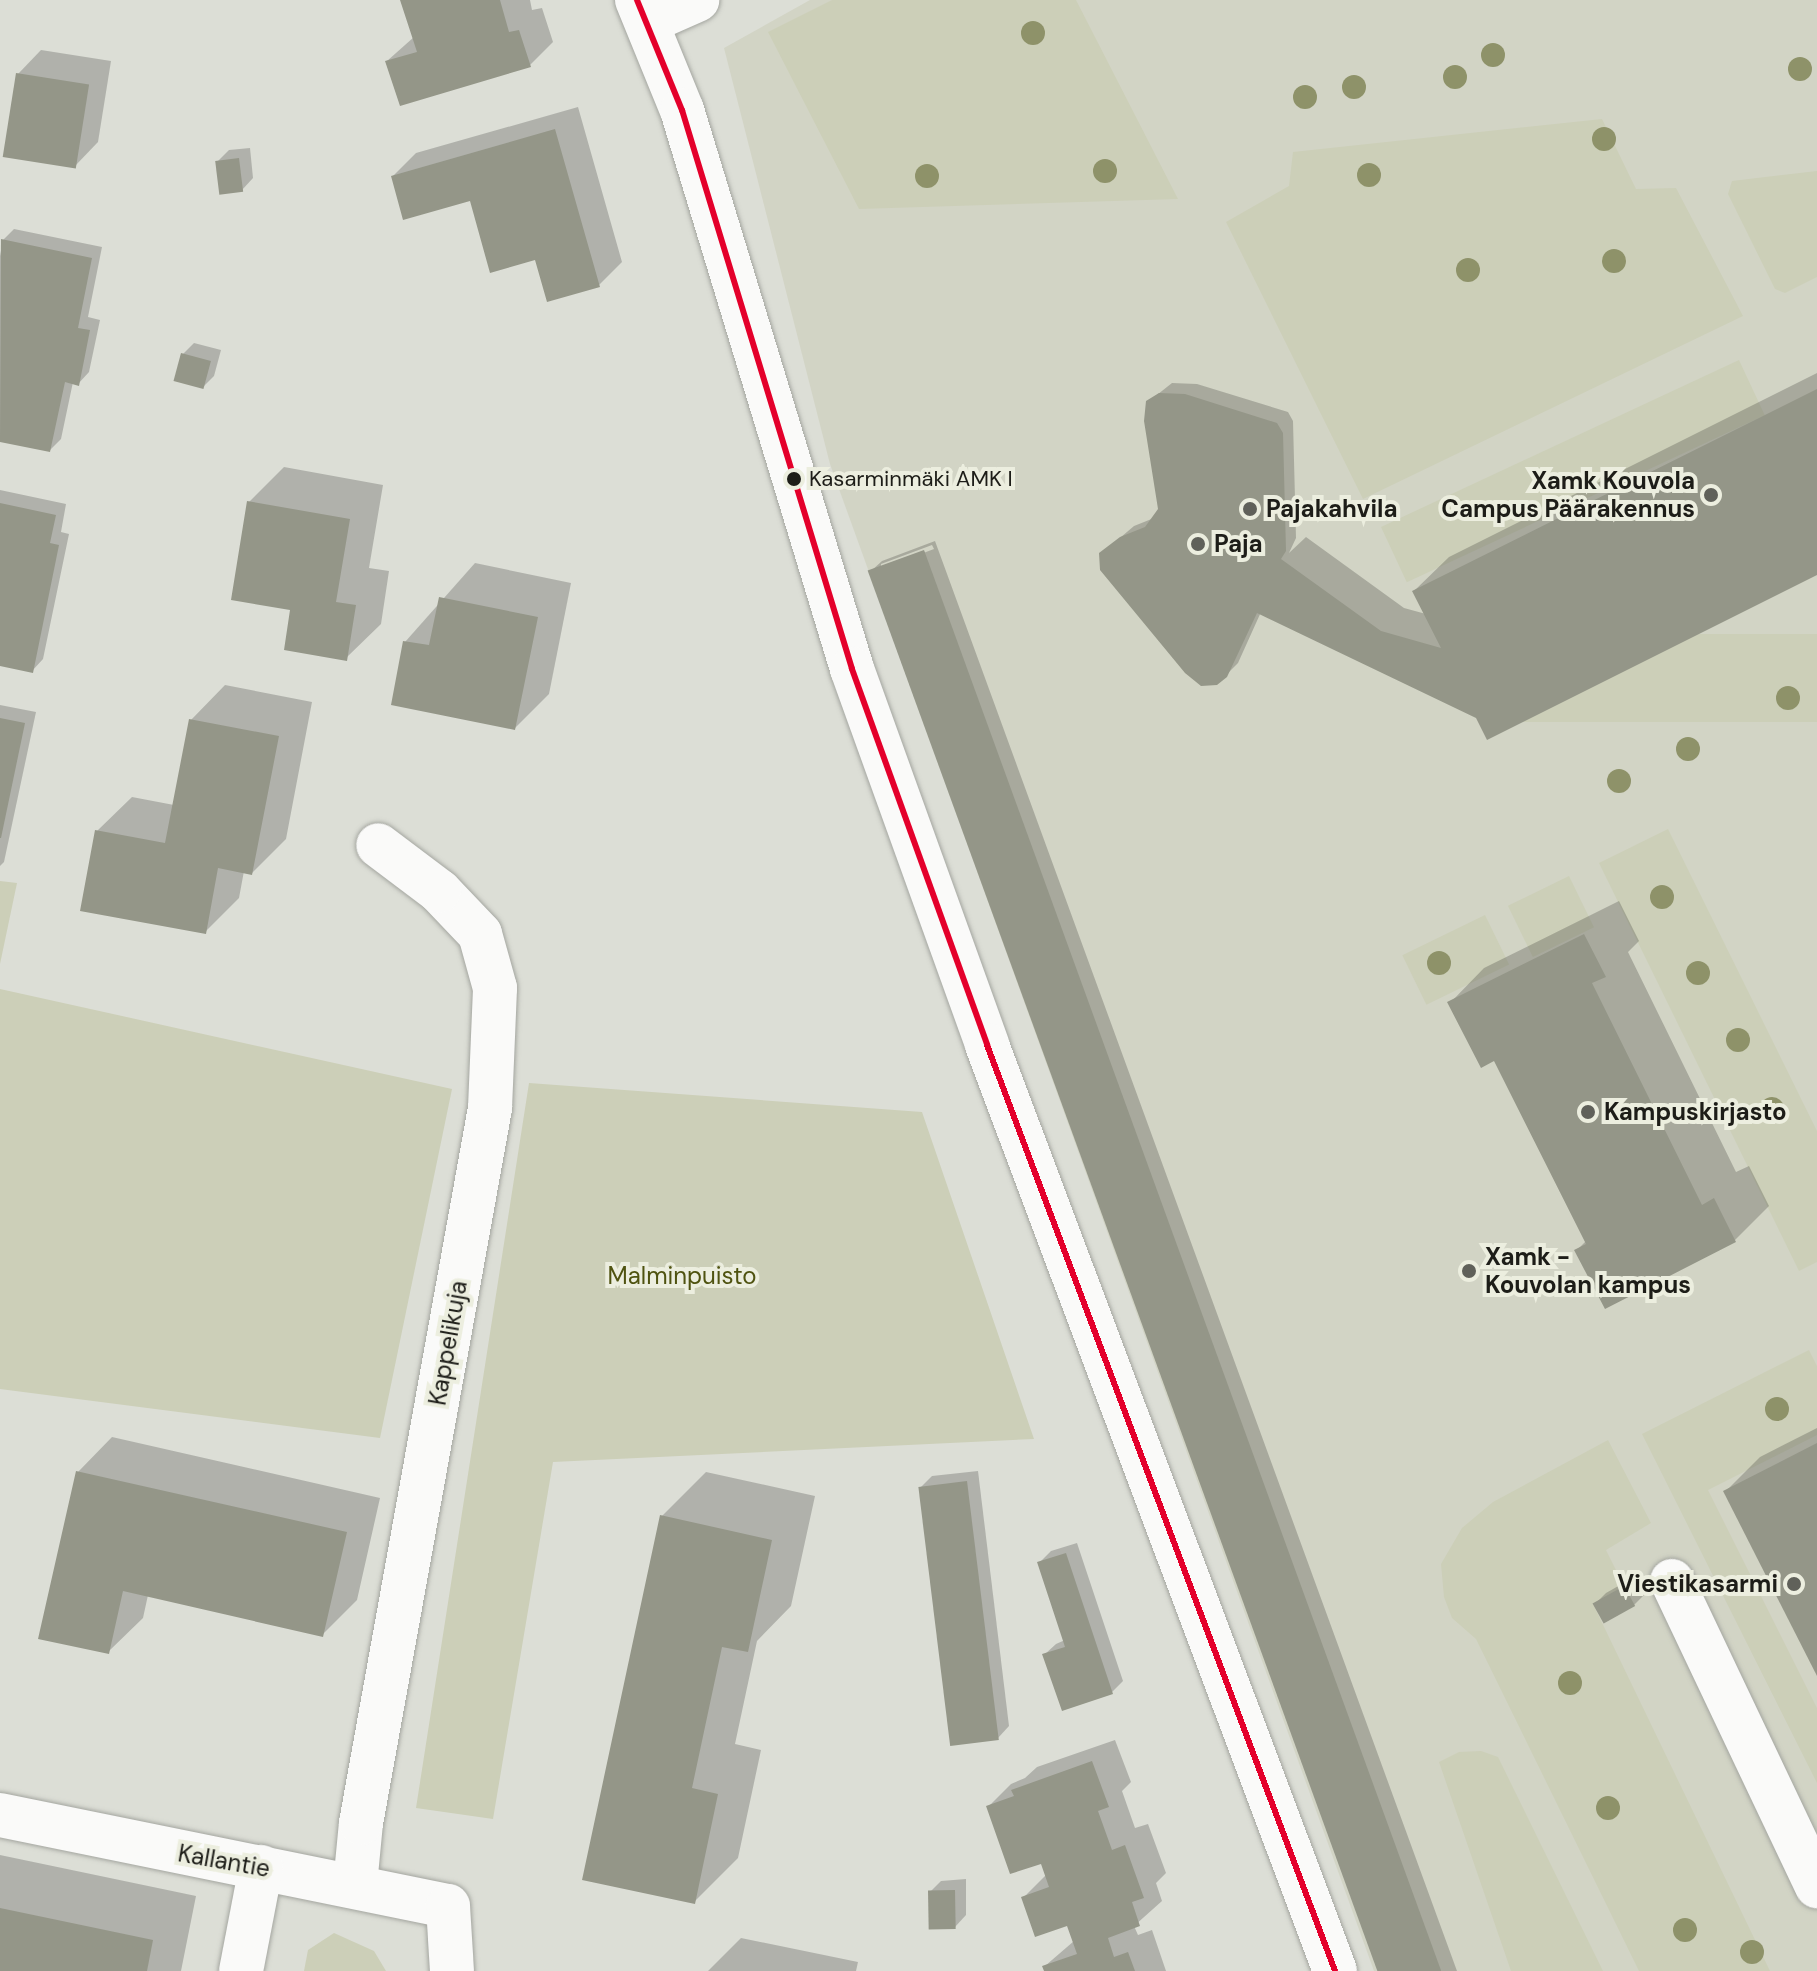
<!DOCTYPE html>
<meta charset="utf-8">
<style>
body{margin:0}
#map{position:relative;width:1817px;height:1971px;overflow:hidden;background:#dcded6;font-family:"DM Sans",sans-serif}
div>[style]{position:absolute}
.built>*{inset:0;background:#d2d4c5}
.green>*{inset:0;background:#cccfb8;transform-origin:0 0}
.shadow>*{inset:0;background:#0003}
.building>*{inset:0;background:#949688;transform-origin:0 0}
.roads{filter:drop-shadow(0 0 2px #a4a6a0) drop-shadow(0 0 2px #a4a6a0)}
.street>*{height:44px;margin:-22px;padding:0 22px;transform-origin:22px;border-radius:22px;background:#fafaf9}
.bus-1>*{height:6px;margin:-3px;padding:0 3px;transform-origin:3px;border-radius:3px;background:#e4002b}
.trees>*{width:24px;height:24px;margin:-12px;border-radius:50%;background:#8e9269}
.dots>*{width:22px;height:22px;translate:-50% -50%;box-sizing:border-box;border:4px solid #eceedf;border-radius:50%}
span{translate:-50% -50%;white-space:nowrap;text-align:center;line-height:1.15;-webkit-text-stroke:8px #eceedf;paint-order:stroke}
.bus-label{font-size:22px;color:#1d1d18}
.left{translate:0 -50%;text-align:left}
.poi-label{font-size:24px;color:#1d1d18;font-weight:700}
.right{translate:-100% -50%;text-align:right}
.park-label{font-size:24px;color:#4f5310}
.street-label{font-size:24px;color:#1d1d18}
</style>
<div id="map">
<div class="built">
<i style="clip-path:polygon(810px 0,1817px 0,1817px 1971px,1374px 1971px,830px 464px,724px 48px)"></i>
</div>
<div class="green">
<i style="clip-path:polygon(832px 0,1076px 0,1178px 199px,859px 209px,768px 32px)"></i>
<i style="clip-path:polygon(1602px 119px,1636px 189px,1676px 188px,1743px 316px,1363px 499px,1226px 222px,1289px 186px,1293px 152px)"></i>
<i style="clip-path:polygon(1817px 171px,1817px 277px,1785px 293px,1775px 289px,1728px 194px,1732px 181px)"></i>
<i style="left:1739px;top:360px;width:61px;height:395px;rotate:65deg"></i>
<i style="left:1817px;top:634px;width:88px;height:302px;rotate:90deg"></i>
<i style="clip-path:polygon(1668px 829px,1817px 1131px,1817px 1262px,1799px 1271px,1599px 863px)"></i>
<i style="left:1569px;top:876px;width:57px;height:68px;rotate:64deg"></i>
<i style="clip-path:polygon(0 881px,17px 883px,0 964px)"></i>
<i style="left:1485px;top:915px;width:55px;height:92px;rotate:64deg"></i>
<i style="clip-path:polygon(0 989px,452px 1089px,380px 1438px,0 1389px)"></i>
<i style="clip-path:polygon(529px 1083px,922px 1112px,1034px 1439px,553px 1462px,493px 1819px,416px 1808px)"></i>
<i style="clip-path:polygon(1809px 1350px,1817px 1366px,1817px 1435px,1708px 1490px,1817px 1708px,1817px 1783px,1642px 1434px)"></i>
<i style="clip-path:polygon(1608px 1440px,1651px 1523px,1606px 1550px,1624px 1586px,1593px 1604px,1770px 1971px,1639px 1971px,1476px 1639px,1452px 1618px,1444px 1597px,1441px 1564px,1462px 1528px,1493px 1502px)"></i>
<i style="clip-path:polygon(1481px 1751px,1498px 1757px,1603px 1971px,1511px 1971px,1439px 1762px,1459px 1752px)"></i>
<i style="clip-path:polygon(334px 1933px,374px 1951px,386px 1971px,304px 1971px,308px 1950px)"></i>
</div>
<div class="shadow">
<i style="clip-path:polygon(402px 0,530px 0,532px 10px,542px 8px,553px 42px,530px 65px,387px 61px,414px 37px)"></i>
<i style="clip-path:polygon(41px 50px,111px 61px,98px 142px,75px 166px,18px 74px)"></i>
<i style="clip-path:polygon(578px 107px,622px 262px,599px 285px,536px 257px,471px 198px,393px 176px,416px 153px)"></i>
<i style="clip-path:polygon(250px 148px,253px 178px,242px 190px,217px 162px,229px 150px)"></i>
<i style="clip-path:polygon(14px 229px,102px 247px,88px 317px,100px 320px,89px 372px,78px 384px,73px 382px,61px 439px,50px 450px,0 440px,0 256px,3px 240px)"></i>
<i style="clip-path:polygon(194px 343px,221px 350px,214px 376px,203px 387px,183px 354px)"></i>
<i style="clip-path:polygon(1817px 373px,1817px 573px,1477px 716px,1261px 612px,1238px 663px,1226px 675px,1101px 554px,1134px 526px,1154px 518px,1160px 510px,1148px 402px,1172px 383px,1197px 384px,1288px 412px,1293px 421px,1296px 538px,1289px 553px,1306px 537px,1404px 608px,1426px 614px,1414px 591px,1449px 557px)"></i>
<i style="clip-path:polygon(284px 467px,383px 485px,369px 568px,389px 571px,381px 624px,346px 658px,292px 609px,249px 502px)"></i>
<i style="clip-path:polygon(0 490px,66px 504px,61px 532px,69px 534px,43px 659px,32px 671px,0 664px)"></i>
<i style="clip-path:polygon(evenodd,935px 541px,1457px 1971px,1380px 1971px,870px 572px,882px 561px,935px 541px,932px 545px,934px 549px,881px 569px,881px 564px,932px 545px)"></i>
<i style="clip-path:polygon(475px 563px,571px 583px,549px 694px,515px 728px,405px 642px)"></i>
<i style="clip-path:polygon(225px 685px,312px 702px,286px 839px,252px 873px,244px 871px,239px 898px,205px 932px,97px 831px,132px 797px,174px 805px,191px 720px)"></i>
<i style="clip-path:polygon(0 705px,36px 712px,4px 862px,0 866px)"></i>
<i style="clip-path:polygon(1619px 901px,1639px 941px,1628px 952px,1736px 1172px,1749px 1166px,1769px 1206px,1735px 1240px,1577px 1250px,1586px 1241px,1495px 1059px,1450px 1003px,1484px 968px)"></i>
<i style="clip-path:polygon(1817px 1428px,1817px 1672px,1725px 1492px,1760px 1457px)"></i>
<i style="clip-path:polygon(112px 1437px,380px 1498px,357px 1600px,323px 1634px,148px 1595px,143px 1618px,108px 1652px,78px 1472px)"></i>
<i style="clip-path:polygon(978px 1471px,1009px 1726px,998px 1738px,920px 1488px,932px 1476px)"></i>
<i style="clip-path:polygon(706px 1472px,815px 1496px,791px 1606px,757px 1641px,735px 1744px,761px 1750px,738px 1858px,694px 1902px,662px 1516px)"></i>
<i style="clip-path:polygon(1077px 1543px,1123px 1681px,1112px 1692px,1044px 1655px,1056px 1644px,1065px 1640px,1039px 1563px,1051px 1551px)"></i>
<i style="clip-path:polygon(1636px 1576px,1645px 1594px,1634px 1605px,1595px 1604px,1606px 1593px)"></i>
<i style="clip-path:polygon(1115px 1740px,1131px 1782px,1122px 1791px,1135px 1828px,1148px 1824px,1166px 1873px,1156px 1883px,1162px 1901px,1134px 1926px,1138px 1935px,1152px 1930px,1166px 1971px,1046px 1971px,1045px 1966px,1074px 1941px,1068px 1924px,1023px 1898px,1047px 1874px,1042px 1861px,988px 1807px,1011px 1784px,1025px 1778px,1037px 1767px)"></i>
<i style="clip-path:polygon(0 1855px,196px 1896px,181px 1971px,0 1971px)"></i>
<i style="clip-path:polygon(966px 1879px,966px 1915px,955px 1927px,930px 1892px,941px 1881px)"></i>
<i style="clip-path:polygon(741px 1938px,858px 1962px,856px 1971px,708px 1971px)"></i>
</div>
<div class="building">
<i style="clip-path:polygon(400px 0,500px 0,509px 32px,519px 30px,531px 67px,400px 106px,385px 61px,417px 52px)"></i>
<i style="left:16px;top:73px;width:74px;height:85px;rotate:9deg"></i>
<i style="clip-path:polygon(555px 129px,600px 287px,547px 302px,535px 260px,490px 273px,470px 201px,403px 220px,391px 176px)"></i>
<i style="left:239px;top:158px;width:34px;height:24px;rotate:83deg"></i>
<i style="clip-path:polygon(1px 239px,92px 258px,78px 328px,90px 330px,79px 386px,65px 382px,50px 452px,0 442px)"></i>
<i style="left:181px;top:353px;width:31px;height:29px;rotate:15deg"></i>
<i style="clip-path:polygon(1817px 389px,1817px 575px,1487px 740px,1476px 718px,1257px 613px,1227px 677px,1217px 685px,1201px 686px,1185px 673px,1100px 570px,1099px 553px,1120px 537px,1145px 527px,1158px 509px,1144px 421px,1146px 401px,1159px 393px,1185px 394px,1277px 423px,1283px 433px,1286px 551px,1281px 559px,1381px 631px,1441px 648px,1412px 591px)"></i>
<i style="clip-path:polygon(247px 501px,350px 519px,336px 602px,356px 605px,347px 661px,284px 650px,290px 610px,231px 600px)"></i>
<i style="clip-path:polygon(0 503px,56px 515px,50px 543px,59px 545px,33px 673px,0 666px)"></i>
<i style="left:924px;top:550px;width:1512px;height:60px;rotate:70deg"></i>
<i style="clip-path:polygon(439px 597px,538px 617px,515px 730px,391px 705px,403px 641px,429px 645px)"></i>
<i style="clip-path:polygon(0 718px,25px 723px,1px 838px,0 838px)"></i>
<i style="clip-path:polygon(189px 719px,279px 736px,252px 875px,218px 868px,206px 934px,80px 911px,95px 830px,165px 843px)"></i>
<i style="clip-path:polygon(1584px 934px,1606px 977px,1592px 983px,1702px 1205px,1714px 1198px,1736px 1242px,1605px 1309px,1574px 1250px,1586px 1244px,1494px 1061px,1481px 1068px,1447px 1002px)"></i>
<i style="clip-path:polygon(1817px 1443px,1817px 1676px,1723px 1491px)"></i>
<i style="clip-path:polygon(76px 1471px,347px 1532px,323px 1637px,123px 1591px,109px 1654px,38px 1639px)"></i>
<i style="left:967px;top:1481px;width:261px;height:49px;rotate:83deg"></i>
<i style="clip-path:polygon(660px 1515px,772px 1540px,748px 1652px,722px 1647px,692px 1788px,718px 1794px,695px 1904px,582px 1880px)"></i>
<i style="clip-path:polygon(1066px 1553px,1113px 1694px,1062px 1711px,1042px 1654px,1065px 1647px,1037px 1562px)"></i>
<i style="left:1624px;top:1586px;width:23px;height:36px;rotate:61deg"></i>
<i style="clip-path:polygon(1092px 1761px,1109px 1807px,1098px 1811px,1112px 1850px,1125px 1845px,1144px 1898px,1132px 1902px,1140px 1926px,1108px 1938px,1114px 1957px,1128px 1952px,1135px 1971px,1044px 1971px,1042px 1966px,1077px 1954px,1067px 1926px,1035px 1937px,1021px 1897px,1049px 1887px,1041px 1864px,1010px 1874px,986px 1806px,1014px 1796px,1011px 1790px)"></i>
<i style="left:955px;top:1890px;width:39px;height:27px;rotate:89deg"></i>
<i style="clip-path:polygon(0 1908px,153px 1940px,147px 1971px,0 1971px)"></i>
</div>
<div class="roads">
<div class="street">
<i style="left:637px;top:0;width:119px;rotate:67.8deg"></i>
<i style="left:682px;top:110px;width:584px;rotate:73.08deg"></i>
<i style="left:852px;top:669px;width:400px;rotate:70.2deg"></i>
<i style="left:987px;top:1045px;width:989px;rotate:69.4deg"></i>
<i style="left:647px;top:22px;width:55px;rotate:-23.7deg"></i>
<i style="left:1672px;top:1581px;width:338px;rotate:64.6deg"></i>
<i style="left:0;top:1815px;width:457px;rotate:11.5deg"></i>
<i style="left:448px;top:1906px;width:65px;rotate:86.5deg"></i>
<i style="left:355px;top:1885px;width:62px;rotate:-84.5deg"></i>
<i style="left:361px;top:1823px;width:727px;rotate:-79.77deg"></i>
<i style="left:490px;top:1108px;width:120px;rotate:-87.6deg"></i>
<i style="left:495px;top:988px;width:56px;rotate:-105.5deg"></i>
<i style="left:480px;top:934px;width:59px;rotate:-133.6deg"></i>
<i style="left:439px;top:891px;width:76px;rotate:-143deg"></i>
<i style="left:241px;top:1971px;width:106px;rotate:-79.1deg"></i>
</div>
</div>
<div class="bus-1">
<i style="left:637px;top:0;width:119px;rotate:67.8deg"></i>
<i style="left:682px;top:110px;width:584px;rotate:73.08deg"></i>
<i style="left:852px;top:669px;width:400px;rotate:70.2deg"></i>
<i style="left:987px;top:1045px;width:989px;rotate:69.4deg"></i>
</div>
<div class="trees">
<i style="left:1033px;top:33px"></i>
<i style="left:1493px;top:55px"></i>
<i style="left:1800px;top:69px"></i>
<i style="left:1455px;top:77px"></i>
<i style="left:1354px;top:87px"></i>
<i style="left:1305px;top:97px"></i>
<i style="left:1604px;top:139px"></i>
<i style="left:1105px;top:171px"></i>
<i style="left:1369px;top:175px"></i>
<i style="left:927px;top:176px"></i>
<i style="left:1614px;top:261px"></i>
<i style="left:1468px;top:270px"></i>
<i style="left:1788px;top:698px"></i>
<i style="left:1688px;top:749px"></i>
<i style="left:1619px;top:781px"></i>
<i style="left:1662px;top:897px"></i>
<i style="left:1439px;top:963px"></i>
<i style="left:1698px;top:973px"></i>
<i style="left:1738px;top:1040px"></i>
<i style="left:1772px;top:1109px"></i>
<i style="left:1777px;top:1409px"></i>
<i style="left:1570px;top:1683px"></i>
<i style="left:1608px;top:1808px"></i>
<i style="left:1685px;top:1930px"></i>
<i style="left:1752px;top:1952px"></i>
</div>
<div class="dots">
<i style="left:794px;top:479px;background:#1d1d18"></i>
<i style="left:1711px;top:495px;background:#60615a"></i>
<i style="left:1250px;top:509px;background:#60615a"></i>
<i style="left:1198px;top:544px;background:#60615a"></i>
<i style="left:1588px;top:1112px;background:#60615a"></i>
<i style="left:1469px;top:1271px;background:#60615a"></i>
<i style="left:1794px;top:1584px;background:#60615a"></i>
</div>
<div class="bus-label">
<span class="left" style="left:809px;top:479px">Kasarminmäki AMK I</span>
</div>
<div class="poi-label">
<span class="right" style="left:1695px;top:495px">Xamk Kouvola<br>Campus Päärakennus</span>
<span class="left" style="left:1266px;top:509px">Pajakahvila</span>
<span class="left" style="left:1214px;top:544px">Paja</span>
<span class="left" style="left:1604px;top:1112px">Kampuskirjasto</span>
<span class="left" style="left:1485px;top:1271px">Xamk -<br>Kouvolan kampus</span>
<span class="right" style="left:1778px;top:1584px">Viestikasarmi</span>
</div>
<div class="park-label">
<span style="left:682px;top:1276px">Malminpuisto</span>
</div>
<div class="street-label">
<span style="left:448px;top:1343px;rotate:-80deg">Kappelikuja</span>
<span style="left:224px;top:1861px;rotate:10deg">Kallantie</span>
</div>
</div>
